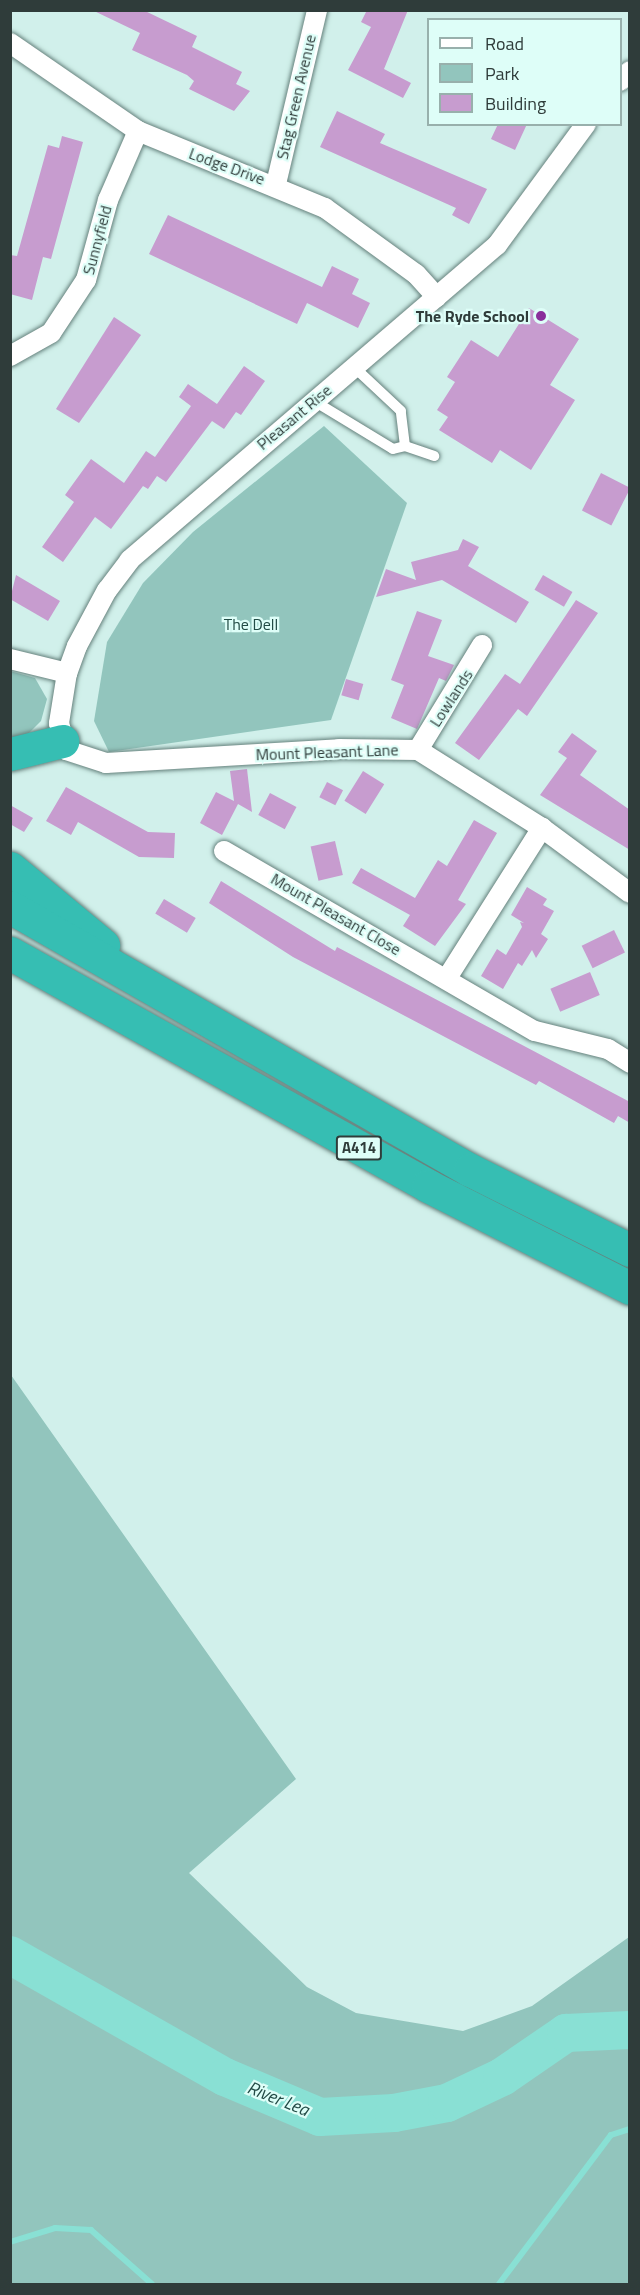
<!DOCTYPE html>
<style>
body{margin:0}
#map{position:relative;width:640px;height:2295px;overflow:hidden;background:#d1f0eb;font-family:"Titillium Web",sans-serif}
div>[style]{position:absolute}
.green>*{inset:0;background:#92c5bd}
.stream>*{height:6px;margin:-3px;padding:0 3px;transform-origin:3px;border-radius:3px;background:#89e0d4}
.river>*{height:38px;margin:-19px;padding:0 19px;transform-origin:19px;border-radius:19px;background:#89e0d4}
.building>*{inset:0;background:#c79ccf;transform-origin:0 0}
.roads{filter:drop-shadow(0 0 2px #65817c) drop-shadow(0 0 2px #65817c)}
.service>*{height:10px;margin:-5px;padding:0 5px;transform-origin:5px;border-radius:5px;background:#fff}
.minor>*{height:20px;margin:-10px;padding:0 10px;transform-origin:10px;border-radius:10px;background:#fff}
.trunk>*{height:33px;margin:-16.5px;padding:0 16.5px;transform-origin:16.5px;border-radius:16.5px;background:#36beb3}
.dots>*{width:16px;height:16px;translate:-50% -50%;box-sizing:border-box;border:3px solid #defef8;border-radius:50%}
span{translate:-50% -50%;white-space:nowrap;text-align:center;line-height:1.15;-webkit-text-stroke:4.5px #defef8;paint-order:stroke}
.shield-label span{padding:2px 4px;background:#defef8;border:2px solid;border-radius:4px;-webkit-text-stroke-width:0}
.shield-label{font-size:15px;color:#2f3c3a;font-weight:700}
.street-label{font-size:16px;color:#2f3c3a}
.poi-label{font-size:16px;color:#2f3c3a;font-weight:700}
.right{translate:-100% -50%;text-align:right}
.park-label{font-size:16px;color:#224b45}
.water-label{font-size:18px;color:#234b46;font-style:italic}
.frame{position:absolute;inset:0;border:12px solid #2f3c3a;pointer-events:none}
.legend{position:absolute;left:427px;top:18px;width:195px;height:108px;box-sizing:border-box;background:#defef8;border:2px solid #98b0ac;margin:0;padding:8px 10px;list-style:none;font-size:18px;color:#2f3c3a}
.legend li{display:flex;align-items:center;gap:12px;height:30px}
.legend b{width:30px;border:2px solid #98b0ac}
</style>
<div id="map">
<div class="green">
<i style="clip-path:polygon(324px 426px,407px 503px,331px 720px,109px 752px,94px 721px,107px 642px,143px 583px,193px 532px)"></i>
<i style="clip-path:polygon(10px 671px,35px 678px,47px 699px,41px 721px,27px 735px,10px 739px)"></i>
<i style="clip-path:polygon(11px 1375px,296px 1779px,189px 1873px,307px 1987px,356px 2013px,463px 2031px,532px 2006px,629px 1937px,629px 2284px,11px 2284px)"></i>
</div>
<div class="stream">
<i style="left:10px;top:2242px;width:47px;rotate:-17.3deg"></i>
<i style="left:55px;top:2228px;width:36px;rotate:3deg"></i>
<i style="left:91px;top:2230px;width:81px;rotate:41.5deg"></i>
<i style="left:499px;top:2284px;width:186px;rotate:-53.1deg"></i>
<i style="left:611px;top:2135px;width:20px;rotate:-18deg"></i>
</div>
<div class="river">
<i style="left:10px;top:1955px;width:247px;rotate:29.6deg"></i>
<i style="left:225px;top:2077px;width:103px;rotate:22.8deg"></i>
<i style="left:320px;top:2117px;width:74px;rotate:-3.1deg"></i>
<i style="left:394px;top:2113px;width:54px;rotate:-10.7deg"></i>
<i style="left:447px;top:2103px;width:61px;rotate:-25.3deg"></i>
<i style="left:502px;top:2077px;width:78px;rotate:-34.5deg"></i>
<i style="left:566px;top:2033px;width:64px;rotate:-2.7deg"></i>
</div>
<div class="building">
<i style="clip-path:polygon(92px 10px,143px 10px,197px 36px,192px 47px,242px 72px,236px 84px,250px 91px,234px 111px,189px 89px,194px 81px,187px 75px,132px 50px,140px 33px)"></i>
<i style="clip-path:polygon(367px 10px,408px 10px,384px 69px,411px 83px,403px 98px,348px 70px,371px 27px,361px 22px)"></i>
<i style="clip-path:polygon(337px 111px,385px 134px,380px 143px,487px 189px,469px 224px,452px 215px,456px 208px,320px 147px)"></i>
<i style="clip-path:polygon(498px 124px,527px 124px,515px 150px,491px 139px)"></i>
<i style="clip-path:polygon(62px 136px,83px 142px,51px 259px,43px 257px,32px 300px,10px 294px,10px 255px,17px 256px,48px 145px,59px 148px)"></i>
<i style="clip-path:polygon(168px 215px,322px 287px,332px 266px,359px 279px,352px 294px,370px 303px,358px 328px,307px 303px,297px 324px,149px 254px)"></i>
<i style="clip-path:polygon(529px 308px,579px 339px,550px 385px,575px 400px,531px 470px,500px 450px,492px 463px,439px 430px,448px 417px,437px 410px,455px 382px,447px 377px,471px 340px,498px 357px)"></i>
<i style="clip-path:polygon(114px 317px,141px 335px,79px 423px,56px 409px)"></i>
<i style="clip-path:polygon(244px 366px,265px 381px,241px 415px,236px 412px,224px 429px,212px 421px,166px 482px,157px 476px,148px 489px,143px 486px,111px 529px,95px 517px,63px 562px,42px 547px,74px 502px,65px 495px,91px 459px,124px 483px,146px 451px,155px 457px,191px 406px,179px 397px,188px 384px,217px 404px)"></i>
<i style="left:601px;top:473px;width:33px;height:42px;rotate:27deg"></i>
<i style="clip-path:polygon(463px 539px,479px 547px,468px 566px,529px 602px,516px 623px,442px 580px,376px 597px,386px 569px,416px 580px,411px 562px,458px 550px)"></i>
<i style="clip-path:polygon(16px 575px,60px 601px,48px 621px,10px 599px)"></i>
<i style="left:543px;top:575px;width:34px;height:17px;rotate:30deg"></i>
<i style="clip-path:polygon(576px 600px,598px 613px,527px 716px,518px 709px,479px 760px,455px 743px,505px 674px,520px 684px)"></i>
<i style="clip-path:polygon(417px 611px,442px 620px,428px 656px,454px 665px,446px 681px,439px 678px,417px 729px,391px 718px,404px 685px,391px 680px)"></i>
<i style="left:346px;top:679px;width:18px;height:17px;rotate:16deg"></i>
<i style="clip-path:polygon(572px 733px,597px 751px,580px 775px,630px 810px,630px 850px,540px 795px,567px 758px,558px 752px)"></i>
<i style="clip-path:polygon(247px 769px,252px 812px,238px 804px,222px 835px,200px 823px,216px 792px,234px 801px,230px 771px)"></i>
<i style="left:363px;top:771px;width:25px;height:35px;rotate:32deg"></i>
<i style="left:327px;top:782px;width:18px;height:17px;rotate:27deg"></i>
<i style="clip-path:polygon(66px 787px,148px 832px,175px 833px,174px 858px,139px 857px,78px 822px,71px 835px,46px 821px)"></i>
<i style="left:270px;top:793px;width:30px;height:25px;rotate:28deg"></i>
<i style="clip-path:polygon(10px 805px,33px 818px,24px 832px,10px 824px)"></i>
<i style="clip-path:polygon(474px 820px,497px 833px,458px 900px,466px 904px,435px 946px,403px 926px,410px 915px,352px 883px,361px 868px,415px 898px,438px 860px,447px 866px)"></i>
<i style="left:335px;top:841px;width:35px;height:25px;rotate:77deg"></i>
<i style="clip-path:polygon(221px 881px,335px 951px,337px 947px,630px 1102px,630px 1123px,618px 1116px,614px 1123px,539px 1081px,536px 1085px,293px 957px,209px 903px)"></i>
<i style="clip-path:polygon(527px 887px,547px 899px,543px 905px,554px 911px,541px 934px,548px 939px,536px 958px,532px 950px,522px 966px,518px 963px,503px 989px,481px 976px,497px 949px,506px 955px,522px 927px,520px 922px,524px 923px,511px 915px)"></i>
<i style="left:164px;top:899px;width:37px;height:17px;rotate:31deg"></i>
<i style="left:614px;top:930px;width:25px;height:36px;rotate:64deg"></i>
<i style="left:590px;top:972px;width:25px;height:43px;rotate:67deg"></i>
</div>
<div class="roads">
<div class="service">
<i style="left:314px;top:401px;width:92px;rotate:31.3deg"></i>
<i style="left:393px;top:449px;width:12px;rotate:-14deg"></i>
<i style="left:405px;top:446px;width:35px;rotate:-97deg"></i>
<i style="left:401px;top:411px;width:64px;rotate:-136.9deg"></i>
<i style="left:405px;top:446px;width:31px;rotate:19deg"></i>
</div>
<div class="minor">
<i style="left:10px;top:43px;width:155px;rotate:34.5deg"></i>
<i style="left:138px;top:131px;width:202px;rotate:22.4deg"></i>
<i style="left:325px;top:208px;width:112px;rotate:36deg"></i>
<i style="left:416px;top:274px;width:31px;rotate:48deg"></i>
<i style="left:620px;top:81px;width:14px;rotate:-45deg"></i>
<i style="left:586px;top:124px;width:150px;rotate:126.3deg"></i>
<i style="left:497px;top:245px;width:484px;rotate:139.4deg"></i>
<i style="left:130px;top:560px;width:38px;rotate:127deg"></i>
<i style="left:107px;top:590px;width:64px;rotate:118.2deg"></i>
<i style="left:77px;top:646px;width:29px;rotate:110deg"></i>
<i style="left:67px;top:673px;width:51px;rotate:99.1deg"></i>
<i style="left:59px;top:723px;width:28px;rotate:75deg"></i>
<i style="left:66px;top:750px;width:42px;rotate:18deg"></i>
<i style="left:106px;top:763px;width:233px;rotate:-3.4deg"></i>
<i style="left:339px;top:749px;width:79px;rotate:0.7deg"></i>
<i style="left:418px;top:750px;width:146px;rotate:32.2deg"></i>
<i style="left:542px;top:828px;width:109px;rotate:36.5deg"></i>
<i style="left:276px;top:184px;width:179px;rotate:-76.7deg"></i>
<i style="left:10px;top:356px;width:47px;rotate:-29.3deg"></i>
<i style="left:51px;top:333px;width:64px;rotate:-56.6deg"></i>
<i style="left:86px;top:280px;width:83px;rotate:-74.6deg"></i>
<i style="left:108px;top:200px;width:75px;rotate:-66.5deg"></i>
<i style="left:10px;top:659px;width:59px;rotate:13.8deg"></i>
<i style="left:418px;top:750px;width:123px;rotate:-58.6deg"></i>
<i style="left:224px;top:851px;width:359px;rotate:30.1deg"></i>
<i style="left:535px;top:1031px;width:75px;rotate:13.9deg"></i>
<i style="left:608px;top:1049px;width:26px;rotate:32deg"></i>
<i style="left:447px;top:978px;width:178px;rotate:-57.7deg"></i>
</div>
<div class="trunk">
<i style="left:10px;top:754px;width:54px;rotate:-14deg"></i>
<i style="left:10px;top:868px;width:121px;rotate:39.6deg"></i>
<i style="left:10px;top:907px;width:530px;rotate:29.76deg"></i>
<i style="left:470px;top:1170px;width:179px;rotate:26.6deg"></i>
<i style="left:10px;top:953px;width:479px;rotate:29.1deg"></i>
<i style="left:428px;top:1186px;width:226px;rotate:26.8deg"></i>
</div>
</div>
<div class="dots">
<i style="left:541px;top:316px;background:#8a2f9b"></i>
</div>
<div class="shield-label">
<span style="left:359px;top:1148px">A414</span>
</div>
<div class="street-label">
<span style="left:296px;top:97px;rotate:-77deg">Stag Green Avenue</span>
<span style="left:227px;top:166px;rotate:20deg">Lodge Drive</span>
<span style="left:97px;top:240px;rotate:-75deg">Sunnyfield</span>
<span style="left:294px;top:417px;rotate:-40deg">Pleasant Rise</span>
<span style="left:451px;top:698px;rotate:-57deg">Lowlands</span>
<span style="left:327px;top:752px;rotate:-2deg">Mount Pleasant Lane</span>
<span style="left:336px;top:914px;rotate:30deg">Mount Pleasant Close</span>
</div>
<div class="poi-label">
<span class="right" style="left:529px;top:316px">The Ryde School</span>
</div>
<div class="park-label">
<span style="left:251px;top:624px">The Dell</span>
</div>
<div class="water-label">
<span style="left:278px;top:2099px;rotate:22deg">River Lea</span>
</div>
<div class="frame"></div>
<ul class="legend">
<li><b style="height:8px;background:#fff"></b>Road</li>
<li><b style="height:16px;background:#92c5bd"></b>Park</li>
<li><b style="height:16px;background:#c79ccf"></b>Building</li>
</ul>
</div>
